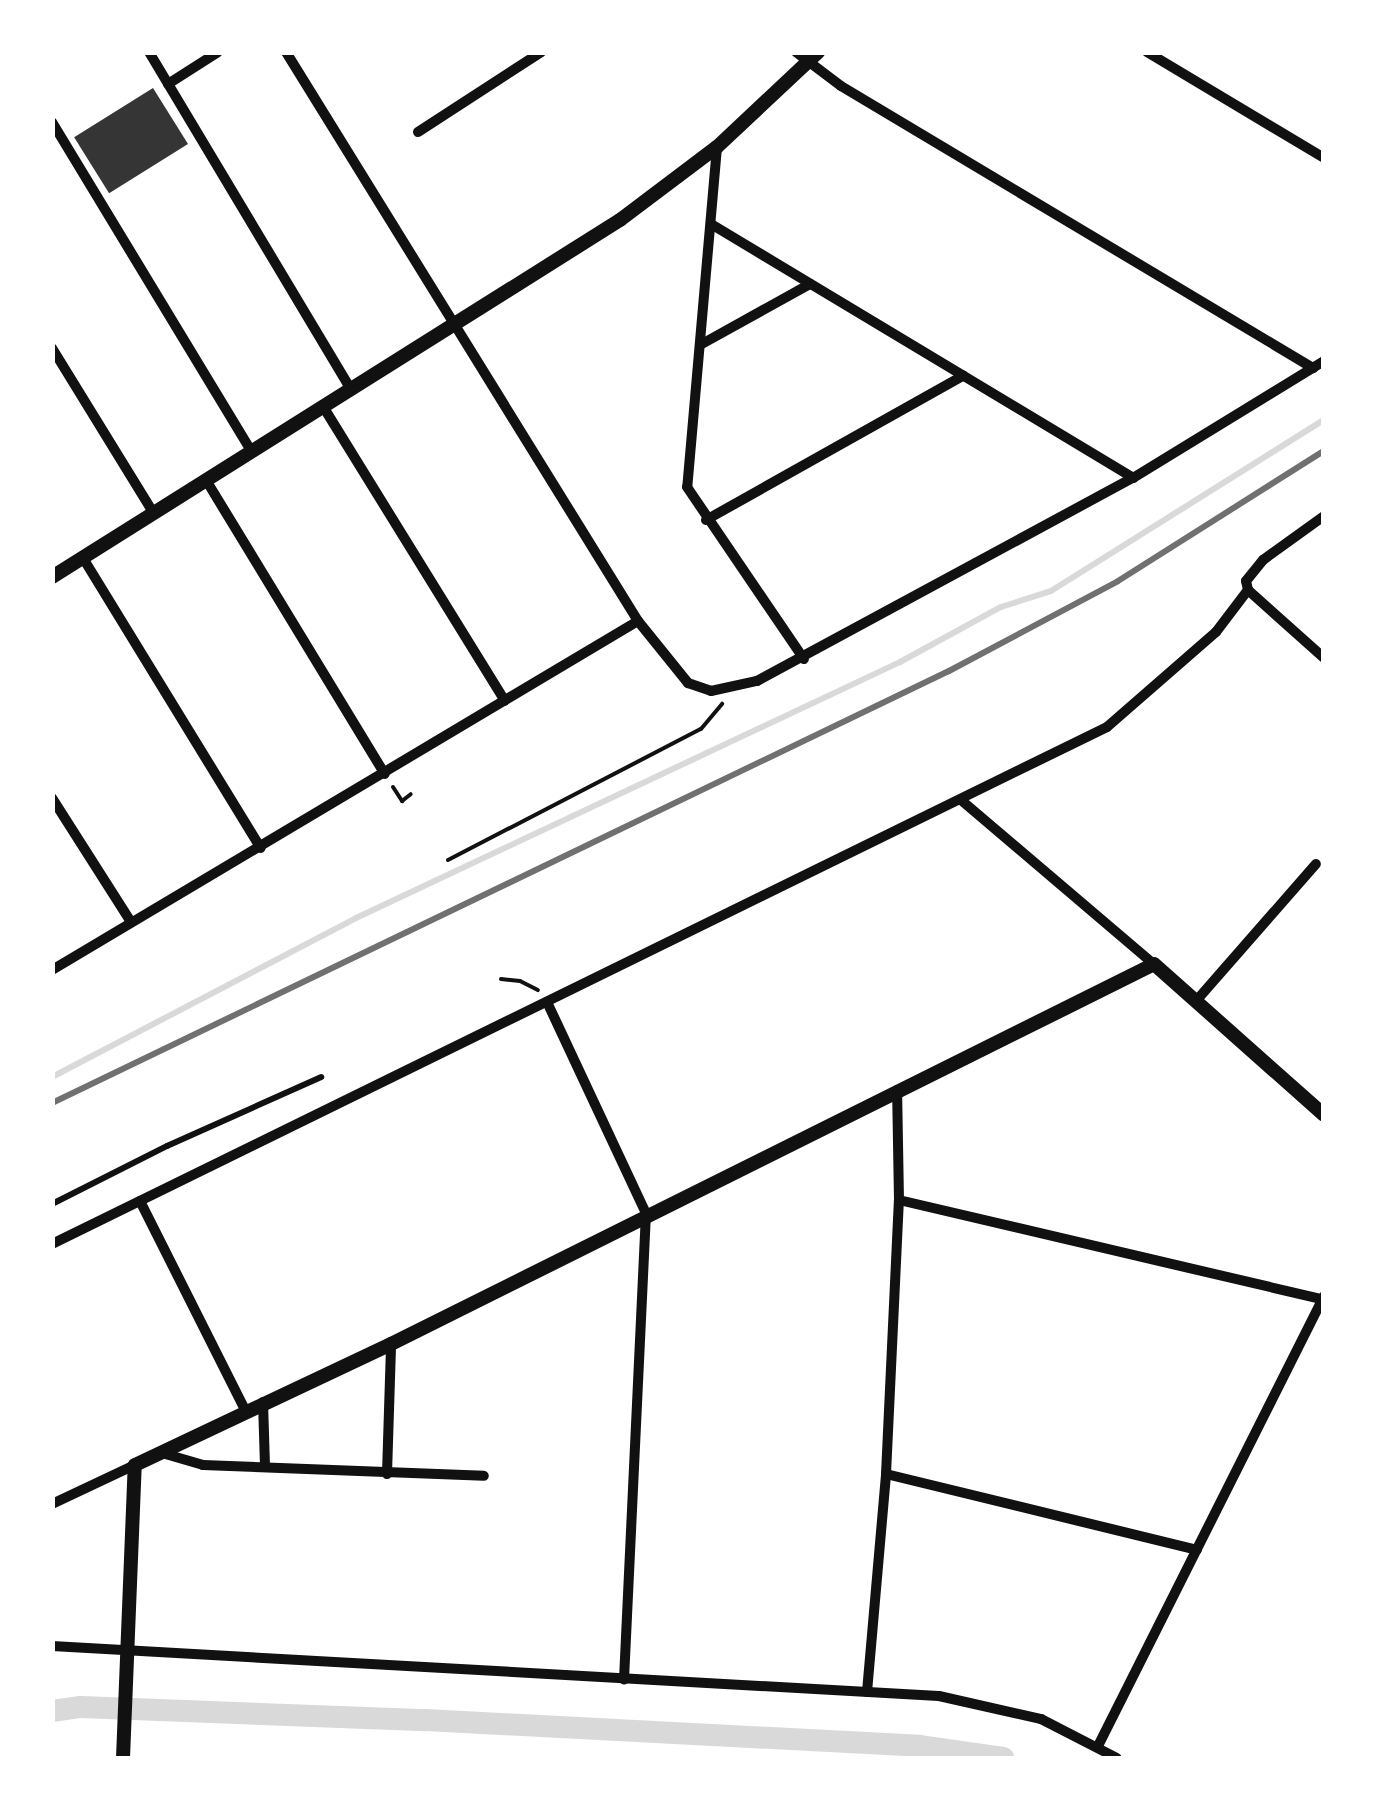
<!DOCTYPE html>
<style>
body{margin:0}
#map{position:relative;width:1376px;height:1811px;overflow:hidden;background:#fff;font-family:Roboto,sans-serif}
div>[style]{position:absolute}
.stream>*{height:6px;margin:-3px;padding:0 3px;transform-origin:3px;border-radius:3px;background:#d9d9d9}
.canal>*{height:22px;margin:-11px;padding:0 11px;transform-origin:11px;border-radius:11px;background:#d9d9d9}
.building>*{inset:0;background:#353535;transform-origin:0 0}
.path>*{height:4px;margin:-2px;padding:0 2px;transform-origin:2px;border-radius:2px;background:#111}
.service>*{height:6px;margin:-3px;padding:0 3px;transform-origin:3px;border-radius:3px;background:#111}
.minor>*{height:10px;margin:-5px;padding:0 5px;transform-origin:5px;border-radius:5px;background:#111}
.tertiary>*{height:14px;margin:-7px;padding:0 7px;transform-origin:7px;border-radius:7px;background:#111}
.rail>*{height:6px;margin:-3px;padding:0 3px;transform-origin:3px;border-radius:3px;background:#707070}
span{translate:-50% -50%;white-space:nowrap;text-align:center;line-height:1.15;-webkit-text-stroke:9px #fff;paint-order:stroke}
.frame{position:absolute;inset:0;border:55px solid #fff;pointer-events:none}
</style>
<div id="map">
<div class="stream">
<i style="left:52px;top:1077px;width:343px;rotate:-27.6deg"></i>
<i style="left:356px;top:918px;width:601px;rotate:-25.2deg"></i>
<i style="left:900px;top:662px;width:115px;rotate:-28.6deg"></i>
<i style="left:1001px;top:607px;width:52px;rotate:-17.7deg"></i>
<i style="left:1051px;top:591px;width:322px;rotate:-32.1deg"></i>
</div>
<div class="canal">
<i style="left:52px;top:1711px;width:29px;rotate:-8deg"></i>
<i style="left:81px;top:1707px;width:345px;rotate:2.2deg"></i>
<i style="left:426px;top:1720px;width:494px;rotate:3deg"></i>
<i style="left:919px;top:1746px;width:85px;rotate:8.1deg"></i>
</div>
<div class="building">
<i style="left:153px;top:88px;width:66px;height:93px;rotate:58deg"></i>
</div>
<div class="path">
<i style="left:393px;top:787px;width:17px;rotate:57deg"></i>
<i style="left:402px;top:801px;width:11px;rotate:-38deg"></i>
<i style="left:448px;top:860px;width:285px;rotate:-27.4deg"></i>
<i style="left:701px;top:729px;width:33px;rotate:-50deg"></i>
<i style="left:501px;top:979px;width:19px;rotate:6deg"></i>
<i style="left:520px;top:981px;width:20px;rotate:27deg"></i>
</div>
<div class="service">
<i style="left:52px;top:1204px;width:129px;rotate:-26.8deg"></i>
<i style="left:167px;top:1146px;width:169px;rotate:-24.1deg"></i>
</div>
<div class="minor">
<i style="left:149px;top:52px;width:394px;rotate:59.1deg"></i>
<i style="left:286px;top:52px;width:669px;rotate:58.26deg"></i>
<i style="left:796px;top:52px;width:56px;rotate:37.1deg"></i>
<i style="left:841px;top:86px;width:550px;rotate:30.86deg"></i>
<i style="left:1147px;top:52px;width:206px;rotate:30.9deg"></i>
<i style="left:168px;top:84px;width:59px;rotate:-32.6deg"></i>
<i style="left:52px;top:122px;width:386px;rotate:58.8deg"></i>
<i style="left:418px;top:132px;width:147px;rotate:-33deg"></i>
<i style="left:717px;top:147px;width:341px;rotate:95deg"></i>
<i style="left:687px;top:487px;width:208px;rotate:55.8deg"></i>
<i style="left:711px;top:224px;width:493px;rotate:31deg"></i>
<i style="left:700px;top:345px;width:126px;rotate:-29deg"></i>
<i style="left:52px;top:348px;width:195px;rotate:58.4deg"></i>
<i style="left:324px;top:408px;width:344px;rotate:58.3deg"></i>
<i style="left:206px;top:480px;width:344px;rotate:58.7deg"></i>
<i style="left:1324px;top:516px;width:75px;rotate:144.2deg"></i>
<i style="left:1263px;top:560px;width:27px;rotate:129deg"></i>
<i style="left:1246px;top:581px;width:9px;rotate:77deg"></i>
<i style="left:1248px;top:590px;width:102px;rotate:41.8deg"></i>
<i style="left:706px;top:520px;width:295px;rotate:-29.3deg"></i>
<i style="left:83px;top:558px;width:340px;rotate:58.5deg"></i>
<i style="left:52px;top:798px;width:147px;rotate:57.5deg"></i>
<i style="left:961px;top:800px;width:253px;rotate:40.4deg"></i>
<i style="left:52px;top:970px;width:682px;rotate:-30.78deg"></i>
<i style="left:638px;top:621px;width:80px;rotate:51.1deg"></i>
<i style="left:688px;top:683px;width:24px;rotate:19deg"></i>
<i style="left:711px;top:691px;width:47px;rotate:-12.3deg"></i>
<i style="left:757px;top:681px;width:427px;rotate:-28.4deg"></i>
<i style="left:1133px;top:478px;width:224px;rotate:-31.5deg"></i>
<i style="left:1196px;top:1001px;width:182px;rotate:-48.8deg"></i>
<i style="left:547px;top:1002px;width:233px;rotate:64.9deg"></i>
<i style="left:646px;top:1213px;width:467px;rotate:92.7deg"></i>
<i style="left:899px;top:1200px;width:434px;rotate:13.2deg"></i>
<i style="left:140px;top:1201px;width:234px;rotate:63.3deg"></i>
<i style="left:52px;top:1244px;width:1175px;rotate:-26.11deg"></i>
<i style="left:1107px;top:727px;width:145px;rotate:-41.1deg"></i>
<i style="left:1216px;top:632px;width:53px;rotate:-52.7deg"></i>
<i style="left:263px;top:1402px;width:64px;rotate:88.2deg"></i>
<i style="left:162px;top:1453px;width:43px;rotate:16.3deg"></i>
<i style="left:203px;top:1465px;width:281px;rotate:2.2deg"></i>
<i style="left:387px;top:1474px;width:130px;rotate:-88.2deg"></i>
<i style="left:886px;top:1474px;width:320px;rotate:13.7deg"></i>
<i style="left:52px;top:1504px;width:92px;rotate:-25.2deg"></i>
<i style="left:52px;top:1646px;width:888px;rotate:3.23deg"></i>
<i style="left:939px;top:1696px;width:105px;rotate:12.7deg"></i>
<i style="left:1041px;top:1719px;width:85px;rotate:27.2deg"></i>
<i style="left:867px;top:1692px;width:219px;rotate:-85deg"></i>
<i style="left:886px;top:1474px;width:274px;rotate:-87.3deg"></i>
<i style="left:899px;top:1200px;width:110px;rotate:-91deg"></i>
<i style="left:1098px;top:1746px;width:504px;rotate:-63.33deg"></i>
</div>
<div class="tertiary">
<i style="left:52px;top:577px;width:671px;rotate:-32.15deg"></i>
<i style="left:620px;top:220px;width:121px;rotate:-37deg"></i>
<i style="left:717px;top:147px;width:139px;rotate:-43.2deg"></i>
<i style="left:123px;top:1758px;width:293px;rotate:-87.7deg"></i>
<i style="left:135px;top:1465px;width:283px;rotate:-25.3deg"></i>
<i style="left:391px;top:1344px;width:852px;rotate:-26.47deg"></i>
<i style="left:1154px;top:964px;width:227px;rotate:41.6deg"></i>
</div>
<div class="rail">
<i style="left:52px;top:1103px;width:996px;rotate:-25.72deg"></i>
<i style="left:949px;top:671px;width:191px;rotate:-28deg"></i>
<i style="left:1118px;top:581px;width:244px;rotate:-32.3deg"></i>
</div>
<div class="frame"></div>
</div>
